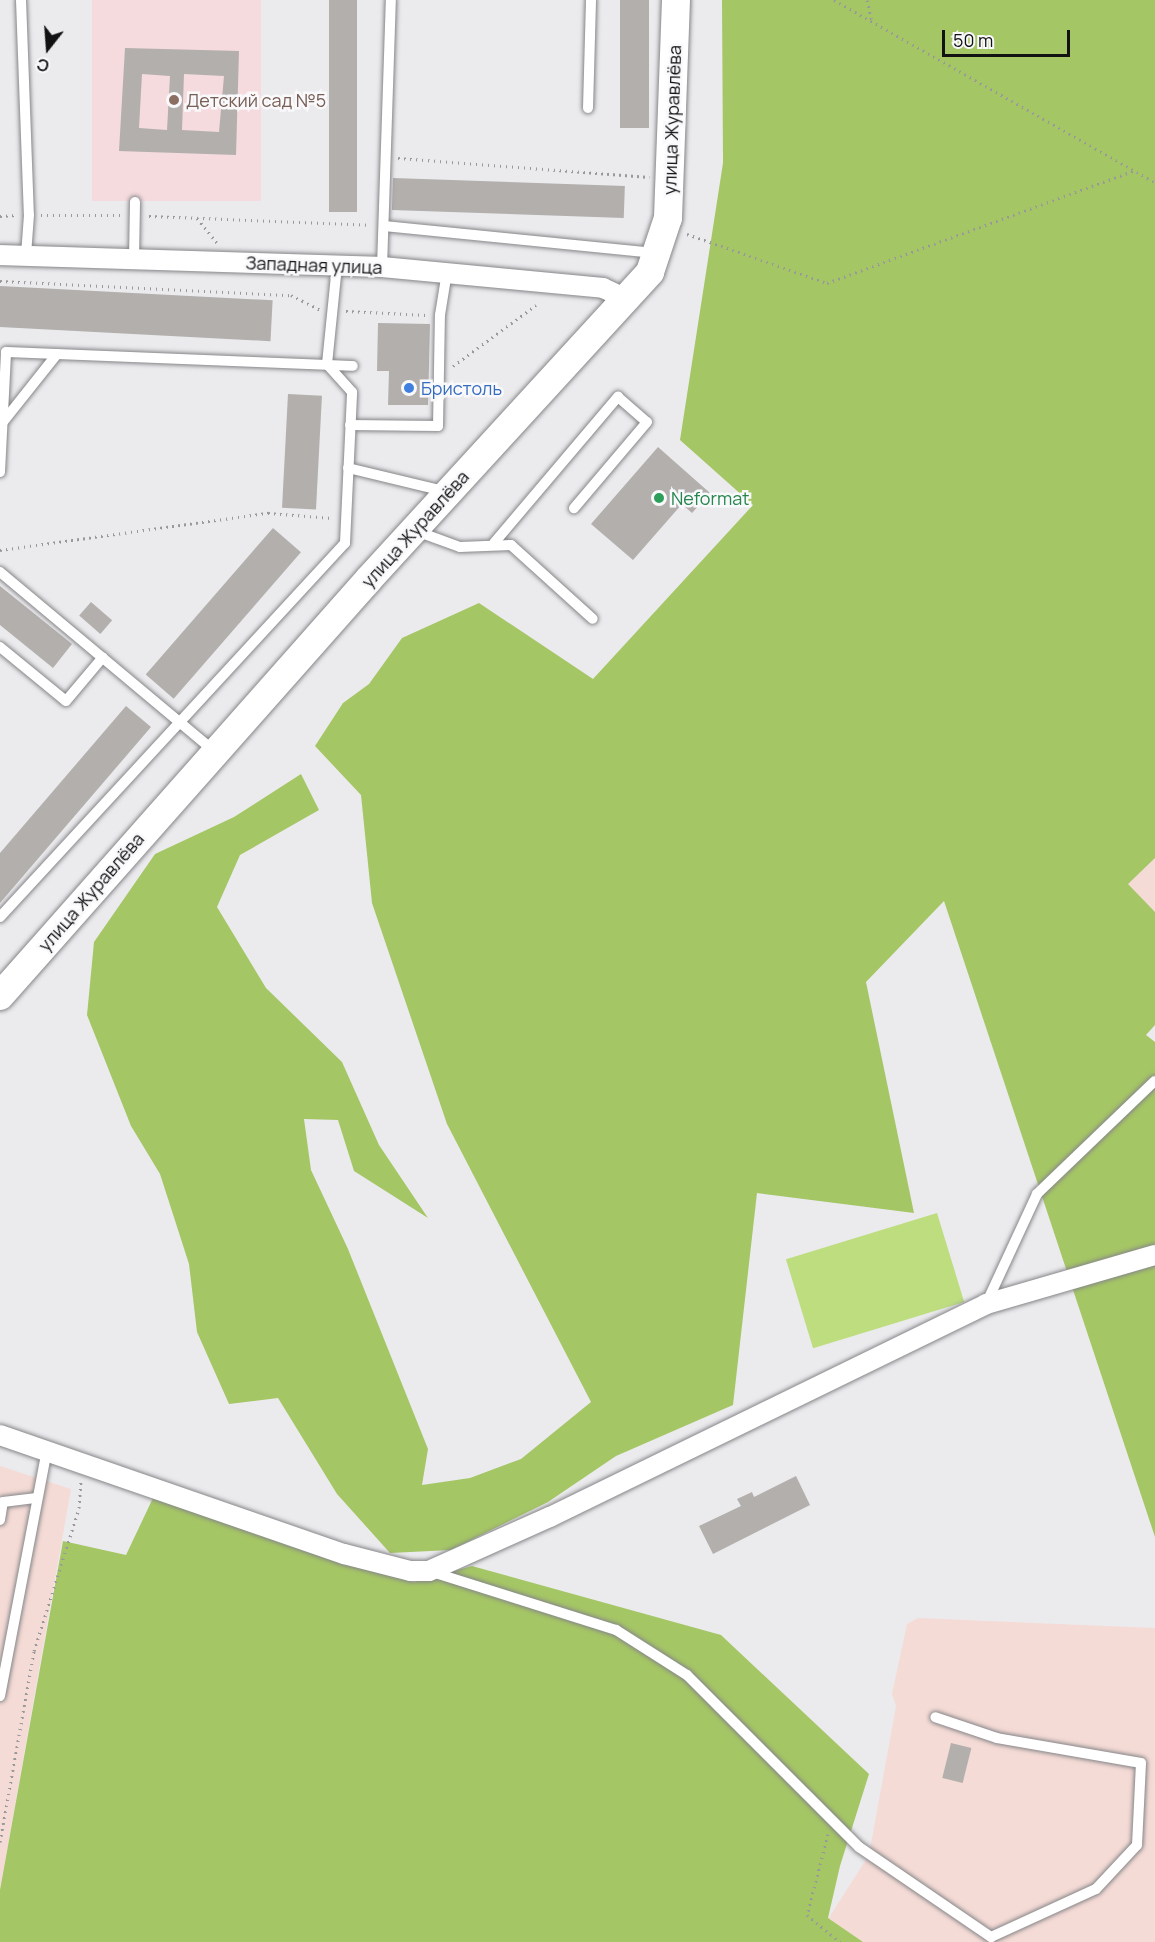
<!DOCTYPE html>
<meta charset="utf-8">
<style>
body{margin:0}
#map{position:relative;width:1155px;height:1942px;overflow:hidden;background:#ebebee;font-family:Manrope,sans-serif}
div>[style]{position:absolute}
.industrial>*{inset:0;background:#f5dbd6}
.education>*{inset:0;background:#f5dade;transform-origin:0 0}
.green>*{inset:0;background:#bddd7f;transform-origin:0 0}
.forest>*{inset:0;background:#a5c665}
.building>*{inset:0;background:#b2afad;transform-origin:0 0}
.path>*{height:3px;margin-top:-1.5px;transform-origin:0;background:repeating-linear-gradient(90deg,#99999b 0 1.5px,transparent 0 6px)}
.roads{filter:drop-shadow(0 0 2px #868689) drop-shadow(0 0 2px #868689)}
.lane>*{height:10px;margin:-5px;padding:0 5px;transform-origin:5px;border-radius:5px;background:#fff}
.street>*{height:20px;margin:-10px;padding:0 10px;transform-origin:10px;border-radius:10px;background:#fff}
.secondary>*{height:28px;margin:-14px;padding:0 14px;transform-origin:14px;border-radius:14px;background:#fff}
.dots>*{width:16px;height:16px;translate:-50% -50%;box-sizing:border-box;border:3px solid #f9f9fc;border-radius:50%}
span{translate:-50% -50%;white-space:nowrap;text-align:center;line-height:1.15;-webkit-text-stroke:5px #f9f9fc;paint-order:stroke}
.education-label{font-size:18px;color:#785e54}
.left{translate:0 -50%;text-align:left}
.street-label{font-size:18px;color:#121213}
.shop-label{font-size:18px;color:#366cbe}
.leisure-label{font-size:18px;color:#27864d}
.north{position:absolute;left:18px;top:18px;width:60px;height:60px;-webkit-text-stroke:4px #f9f9fc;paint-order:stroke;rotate:197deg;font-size:16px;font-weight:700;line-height:24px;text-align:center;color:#121213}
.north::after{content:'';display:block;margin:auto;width:21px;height:27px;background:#121213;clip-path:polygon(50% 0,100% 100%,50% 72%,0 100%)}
.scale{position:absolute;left:942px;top:30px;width:128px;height:27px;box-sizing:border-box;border:3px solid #121213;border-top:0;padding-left:8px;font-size:18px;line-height:21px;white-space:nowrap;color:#121213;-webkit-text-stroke:4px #f9f9fc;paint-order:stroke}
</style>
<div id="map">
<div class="industrial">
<i style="clip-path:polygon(1155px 858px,1155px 912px,1127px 884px)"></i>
<i style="clip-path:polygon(0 1466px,71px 1489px,0 1890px)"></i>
<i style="clip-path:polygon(918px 1618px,1155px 1628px,1155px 1942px,863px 1942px,828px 1919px,869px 1855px,896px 1706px,892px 1694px,907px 1624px)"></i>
</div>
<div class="education">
<i style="left:92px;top:0;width:169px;height:201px"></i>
</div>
<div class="green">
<i style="left:937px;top:1213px;width:93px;height:158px;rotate:73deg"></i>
</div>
<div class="forest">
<i style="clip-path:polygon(722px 0,1155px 0,1155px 858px,1128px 884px,1155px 912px,1155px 1025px,1146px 1035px,1155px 1042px,1155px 1537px,944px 901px,866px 982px,914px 1213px,757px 1193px,733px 1405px,616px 1456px,548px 1502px,451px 1550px,390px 1553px,337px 1494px,278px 1398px,229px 1404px,197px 1332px,189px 1264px,160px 1174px,131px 1126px,87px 1015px,94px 942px,155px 854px,234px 817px,301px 774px,319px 810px,240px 855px,217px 907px,266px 988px,342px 1062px,379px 1145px,428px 1218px,354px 1171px,338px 1120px,304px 1119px,311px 1170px,348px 1249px,428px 1449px,422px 1485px,470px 1478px,521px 1459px,591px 1402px,447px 1124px,372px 903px,361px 795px,315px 746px,343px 703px,369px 684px,402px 638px,479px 603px,593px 679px,753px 505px,680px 440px,723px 163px)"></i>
<i style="clip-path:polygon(153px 1498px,385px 1575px,414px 1582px,472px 1566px,721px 1635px,869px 1774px,840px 1866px,828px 1918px,863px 1942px,0 1942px,0 1890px,63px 1541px,126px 1555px)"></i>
</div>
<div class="building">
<i style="left:329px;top:0;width:28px;height:212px"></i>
<i style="left:620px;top:0;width:29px;height:128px"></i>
<i style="clip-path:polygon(evenodd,125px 48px,239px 51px,236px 155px,119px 151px,125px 48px,142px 74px,170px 76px,167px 130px,139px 128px,142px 74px,125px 48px,184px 74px,224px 76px,219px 132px,182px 130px,184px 74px)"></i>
<i style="left:393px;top:178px;width:232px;height:32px;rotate:2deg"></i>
<i style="left:0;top:286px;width:273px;height:41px;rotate:3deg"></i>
<i style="clip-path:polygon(378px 323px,430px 324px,428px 405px,388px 405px,389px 371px,377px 371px)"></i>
<i style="left:288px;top:394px;width:34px;height:114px;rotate:3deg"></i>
<i style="clip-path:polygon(658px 447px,710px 493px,692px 513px,682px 504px,633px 560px,591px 524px)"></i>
<i style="left:273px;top:528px;width:37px;height:194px;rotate:41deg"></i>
<i style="clip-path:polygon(0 586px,72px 644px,53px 668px,0 625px)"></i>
<i style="left:91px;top:602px;width:28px;height:18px;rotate:41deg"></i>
<i style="clip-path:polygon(126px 706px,151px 727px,0 903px,0 853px)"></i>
<i style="clip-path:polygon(796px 1476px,810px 1505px,713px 1554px,699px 1526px,741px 1506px,737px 1499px,752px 1492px,754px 1497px)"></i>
<i style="left:951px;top:1743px;width:21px;height:36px;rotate:14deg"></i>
</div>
<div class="path">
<i style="left:834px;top:0;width:369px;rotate:29.6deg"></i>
<i style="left:867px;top:0;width:23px;rotate:77deg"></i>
<i style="left:398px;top:158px;width:252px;rotate:4.3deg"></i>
<i style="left:41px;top:215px;width:80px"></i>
<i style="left:0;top:216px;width:16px;rotate:-4deg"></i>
<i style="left:149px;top:216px;width:221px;rotate:2.3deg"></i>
<i style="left:197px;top:218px;width:35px;rotate:51deg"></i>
<i style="left:687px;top:234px;width:148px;rotate:19.3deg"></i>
<i style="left:827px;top:283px;width:326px;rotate:-20.1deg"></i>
<i style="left:0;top:281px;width:291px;rotate:2.8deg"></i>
<i style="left:291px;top:295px;width:34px;rotate:27deg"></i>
<i style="left:346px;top:311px;width:80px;rotate:2.9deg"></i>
<i style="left:453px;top:366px;width:103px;rotate:-36.3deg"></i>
<i style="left:0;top:550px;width:271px;rotate:-7.9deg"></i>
<i style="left:268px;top:513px;width:64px;rotate:4.5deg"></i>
<i style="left:828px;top:1834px;width:84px;rotate:104.5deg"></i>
<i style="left:807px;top:1915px;width:43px;rotate:39.3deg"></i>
<i style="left:0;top:1842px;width:194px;rotate:-79.9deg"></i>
<i style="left:34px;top:1651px;width:150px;rotate:-72.5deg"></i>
<i style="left:79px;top:1508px;width:26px;rotate:-86deg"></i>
</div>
<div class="roads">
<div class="lane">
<i style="left:21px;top:0;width:215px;rotate:87.9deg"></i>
<i style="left:29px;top:215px;width:40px;rotate:94.3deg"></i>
<i style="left:588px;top:108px;width:108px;rotate:-88.4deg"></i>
<i style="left:384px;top:226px;width:272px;rotate:5.7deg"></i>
<i style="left:134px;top:259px;width:57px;rotate:-89deg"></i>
<i style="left:382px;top:267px;width:267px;rotate:-88.1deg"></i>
<i style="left:3px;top:422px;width:87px;rotate:-51.5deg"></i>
<i style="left:350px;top:425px;width:88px;rotate:0.7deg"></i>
<i style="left:438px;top:426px;width:111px;rotate:-89deg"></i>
<i style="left:440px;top:315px;width:44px;rotate:-80.8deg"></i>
<i style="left:348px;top:468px;width:99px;rotate:13.5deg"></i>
<i style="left:0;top:472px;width:120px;rotate:-87.1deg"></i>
<i style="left:6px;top:352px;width:347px;rotate:2.3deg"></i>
<i style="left:416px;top:531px;width:47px;rotate:20deg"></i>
<i style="left:460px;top:547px;width:51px;rotate:-2.2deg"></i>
<i style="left:511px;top:545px;width:110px;rotate:42.1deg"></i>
<i style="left:494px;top:543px;width:192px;rotate:-49.7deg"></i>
<i style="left:618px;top:397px;width:38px;rotate:41deg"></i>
<i style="left:647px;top:422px;width:113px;rotate:130.3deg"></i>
<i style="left:0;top:572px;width:280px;rotate:39.9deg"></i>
<i style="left:0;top:647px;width:85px;rotate:39.3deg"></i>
<i style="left:66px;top:701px;width:57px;rotate:-49.9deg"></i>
<i style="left:0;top:917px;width:509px;rotate:-47.31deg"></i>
<i style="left:345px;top:543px;width:151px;rotate:-87.3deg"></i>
<i style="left:352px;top:392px;width:38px;rotate:-132deg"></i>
<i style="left:327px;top:364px;width:99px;rotate:-84.2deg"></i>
<i style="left:986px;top:1304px;width:121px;rotate:-65.1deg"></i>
<i style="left:1037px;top:1194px;width:163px;rotate:-43.8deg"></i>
<i style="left:0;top:1520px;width:18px;rotate:-81deg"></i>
<i style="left:3px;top:1502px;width:34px;rotate:-7deg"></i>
<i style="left:429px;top:1571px;width:196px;rotate:17.5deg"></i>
<i style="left:616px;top:1630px;width:84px;rotate:32.4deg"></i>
<i style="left:687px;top:1675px;width:243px;rotate:45deg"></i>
<i style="left:859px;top:1847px;width:160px;rotate:34.3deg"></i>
<i style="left:991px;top:1937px;width:115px;rotate:-24.6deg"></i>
<i style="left:1096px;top:1889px;width:60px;rotate:-47deg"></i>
<i style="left:1137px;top:1845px;width:82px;rotate:-87.2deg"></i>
<i style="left:1141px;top:1763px;width:146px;rotate:-170.2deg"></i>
<i style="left:997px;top:1738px;width:65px;rotate:-161.3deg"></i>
<i style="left:0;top:1696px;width:251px;rotate:-79.2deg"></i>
</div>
<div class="street">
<i style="left:0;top:255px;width:382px;rotate:1.8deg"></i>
<i style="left:382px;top:267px;width:222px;rotate:5.4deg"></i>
<i style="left:603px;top:288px;width:23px;rotate:25deg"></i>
<i style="left:0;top:1435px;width:364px;rotate:19.1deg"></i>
<i style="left:344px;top:1554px;width:68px;rotate:14.4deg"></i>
<i style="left:410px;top:1571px;width:19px"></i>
<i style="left:429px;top:1571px;width:133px;rotate:-24.1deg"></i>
<i style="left:550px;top:1517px;width:485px;rotate:-26deg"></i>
<i style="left:986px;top:1304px;width:176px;rotate:-16.2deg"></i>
</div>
<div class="secondary">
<i style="left:0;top:996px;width:557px;rotate:-48.49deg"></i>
<i style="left:369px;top:579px;width:416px;rotate:-47.5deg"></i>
<i style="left:650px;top:272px;width:57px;rotate:-71.6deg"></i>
<i style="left:668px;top:218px;width:218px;rotate:-87.9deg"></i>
</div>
</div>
<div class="dots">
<i style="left:174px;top:100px;background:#8d6e63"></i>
<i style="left:409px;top:388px;background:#3f7fe0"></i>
<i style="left:659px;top:498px;background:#2e9e5b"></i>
</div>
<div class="education-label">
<span class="left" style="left:186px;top:100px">Детский сад №5</span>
</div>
<div class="street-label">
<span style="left:672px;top:120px;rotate:-88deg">улица Журавлёва</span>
<span style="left:314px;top:265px;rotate:2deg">Западная улица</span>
<span style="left:415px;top:529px;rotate:-48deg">улица Журавлёва</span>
<span style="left:91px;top:892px;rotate:-49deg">улица Журавлёва</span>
</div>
<div class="shop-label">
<span class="left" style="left:421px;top:388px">Бристоль</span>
</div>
<div class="leisure-label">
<span class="left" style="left:671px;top:498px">Neformat</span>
</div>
<div class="north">С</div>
<div class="scale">50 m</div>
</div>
